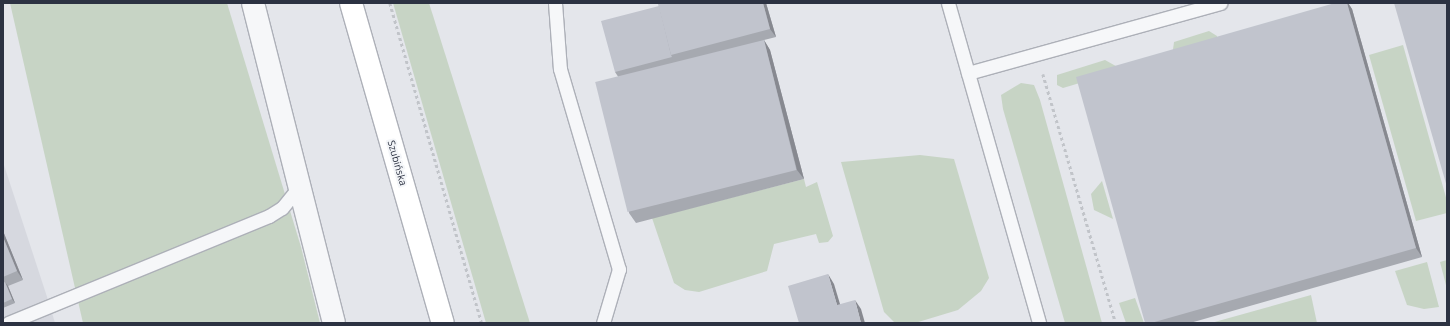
<!DOCTYPE html>
<html>
<head>
<meta charset="utf-8">
<style>
  body { margin:0 }
  #map { position:relative; width:1450px; height:326px; overflow:hidden; background:#e4e6eb; font-family:"Open Sans",sans-serif }
  div>[style] { position:absolute }
  [style*='--x'] { left:calc(var(--x)*1px); top:calc(var(--y)*1px); width:calc(var(--w)*1px); rotate:calc(var(--a)*1deg) }
  .built>* { inset:0; background:#d6d8df }
  .green>* { inset:0; background:#c7d4c5 }
  .path>* { height:2.5px; margin-top:-1.25px; transform-origin:0; background:repeating-linear-gradient(90deg,#c1c4c9 0 3px,transparent 0 6px) }
  .roads { filter:drop-shadow(1px 0 #adb0b8) drop-shadow(-1px 0 #adb0b8) drop-shadow(0 1px #adb0b8) drop-shadow(0 -1px #adb0b8) }
  .lane>* { height:13px; margin:-6.5px; padding:0 6.5px; transform-origin:6.5px; border-radius:6.5px; background:#f6f7f9 }
  .street>* { height:22px; margin:-11px; padding:0 11px; transform-origin:11px; border-radius:11px; background:#f6f7f9 }
  .secondary>* { height:22px; margin:-11px; padding:0 11px; transform-origin:11px; border-radius:11px; background:#fff }
  .wall>* { inset:0; background:#a6a9b0 }
  .shaded-wall>* { inset:0; background:#878990 }
  .building>* { inset:0; background:#c1c4cd; transform-origin:0 0 }
  span { translate:-50% -50%; white-space:nowrap; text-align:center; line-height:1.15; -webkit-text-stroke:4px #f3f5f8; paint-order:stroke }
  .street-label { font-size:10px; color:#2c3242 }
  .frame { position:absolute; inset:0; border:4px solid #2c3242; pointer-events:none }
</style>
</head>
<body>
<div id="map">
  <div class="built">
    <i style="clip-path:polygon(3px 162px,50px 306px,55px 323px,3px 323px)"></i>
  </div>
  <div class="green">
    <i style="clip-path:polygon(10px 3px,227px 3px,301px 247px,320px 323px,83px 323px)"></i>
    <i style="clip-path:polygon(393px 3px,429px 3px,530px 323px,486px 323px)"></i>
    <i style="clip-path:polygon(1209px 31px,1217px 36px,1218px 45px,1172px 57px,1174px 42px)"></i>
    <i style="clip-path:polygon(1403px 45px,1447px 201px,1447px 213px,1416px 221px,1369px 55px)"></i>
    <i style="clip-path:polygon(1105px 60px,1123px 70px,1063px 88px,1057px 85px,1057px 75px)"></i>
    <i style="clip-path:polygon(1021px 83px,1034px 85px,1040px 100px,1102px 323px,1065px 323px,1003px 109px,1001px 95px)"></i>
    <i style="clip-path:polygon(920px 155px,954px 159px,989px 278px,981px 291px,958px 310px,915px 323px,895px 323px,884px 312px,841px 162px)"></i>
    <i style="clip-path:polygon(804px 179px,806px 187px,817px 182px,833px 236px,828px 242px,819px 243px,816px 234px,774px 244px,767px 271px,699px 292px,685px 290px,674px 283px,652px 218px)"></i>
    <i style="clip-path:polygon(1102px 181px,1113px 219px,1094px 210px,1091px 194px)"></i>
    <i style="clip-path:polygon(1447px 260px,1447px 289px,1440px 262px)"></i>
    <i style="clip-path:polygon(1427px 262px,1439px 307px,1424px 309px,1407px 305px,1395px 271px)"></i>
    <i style="clip-path:polygon(1311px 295px,1317px 323px,1211px 323px)"></i>
    <i style="clip-path:polygon(1135px 298px,1144px 323px,1126px 323px,1119px 303px)"></i>
  </div>
  <div class="path">
    <i style="--x:390;--y:3;--w:333;--a:74"></i>
    <i style="--x:1043;--y:74;--w:259;--a:73.7"></i>
  </div>
  <div class="roads">
    <div class="lane">
      <i style="--x:555;--y:3;--w:66;--a:85.7"></i>
      <i style="--x:560;--y:69;--w:209;--a:73.6"></i>
      <i style="--x:619;--y:269;--w:56;--a:106.5"></i>
      <i style="--x:948;--y:3;--w:333;--a:74.1"></i>
      <i style="--x:968;--y:73;--w:262;--a:-15.5"></i>
      <i style="--x:8;--y:323;--w:282;--a:-22.3"></i>
      <i style="--x:269;--y:216;--w:15;--a:-32"></i>
      <i style="--x:282;--y:208;--w:27;--a:-51"></i>
    </div>
    <div class="street">
      <i style="--x:253;--y:3;--w:330;--a:75.8"></i>
    </div>
    <div class="secondary">
      <i style="--x:351;--y:3;--w:333;--a:74"></i>
    </div>
  </div>
  <div class="wall">
    <i style="clip-path:polygon(661px 3px,766px 3px,776px 37px,764px 40px,770px 50px,804px 179px,636px 223px,629px 213px,619px 78px,615px 72px)"></i>
    <i style="clip-path:polygon(1335px 3px,1348px 3px,1352px 9px,1422px 257px,1190px 323px,1145px 323px)"></i>
    <i style="clip-path:polygon(3px 231px,23px 280px,8px 286px,15px 303px,3px 308px)"></i>
  </div>
  <div class="shaded-wall">
    <i style="clip-path:polygon(763px 3px,766px 3px,776px 37px,770px 29px)"></i>
    <i style="clip-path:polygon(1347px 3px,1348px 3px,1352px 9px,1422px 257px,1416px 248px)"></i>
    <i style="clip-path:polygon(764px 40px,770px 50px,804px 179px,797px 170px)"></i>
    <i style="clip-path:polygon(3px 231px,23px 280px,17px 271px,3px 237px)"></i>
    <i style="clip-path:polygon(828px 274px,834px 284px,843px 314px,837px 305px)"></i>
    <i style="clip-path:polygon(5px 282px,8px 286px,15px 303px,12px 299px)"></i>
    <i style="clip-path:polygon(855px 300px,861px 309px,865px 323px,861px 323px)"></i>
  </div>
  <div class="building">
    <i style="clip-path:polygon(661px 3px,763px 3px,770px 29px,671px 55px,658px 4px)"></i>
    <i style="clip-path:polygon(1335px 3px,1347px 3px,1416px 248px,1151px 323px,1145px 323px,1076px 77px)"></i>
    <i style="clip-path:polygon(1394px 3px,1447px 3px,1447px 187px)"></i>
    <i style="clip-path:polygon(659px 6px,671px 55px,672px 57px,615px 72px,601px 21px)"></i>
    <i style="left:764px;top:40px;width:134px;height:174px;rotate:76deg"></i>
    <i style="clip-path:polygon(3px 237px,17px 271px,3px 277px)"></i>
    <i style="clip-path:polygon(828px 274px,837px 305px,855px 300px,861px 323px,799px 323px,788px 286px)"></i>
    <i style="clip-path:polygon(5px 282px,12px 299px,3px 303px,3px 283px)"></i>
  </div>
  <div class="street-label">
    <span style="left:397px;top:163px;rotate:74deg">Szubińska</span>
  </div>
  <div class="frame"></div>
</div>
</body>
</html>
